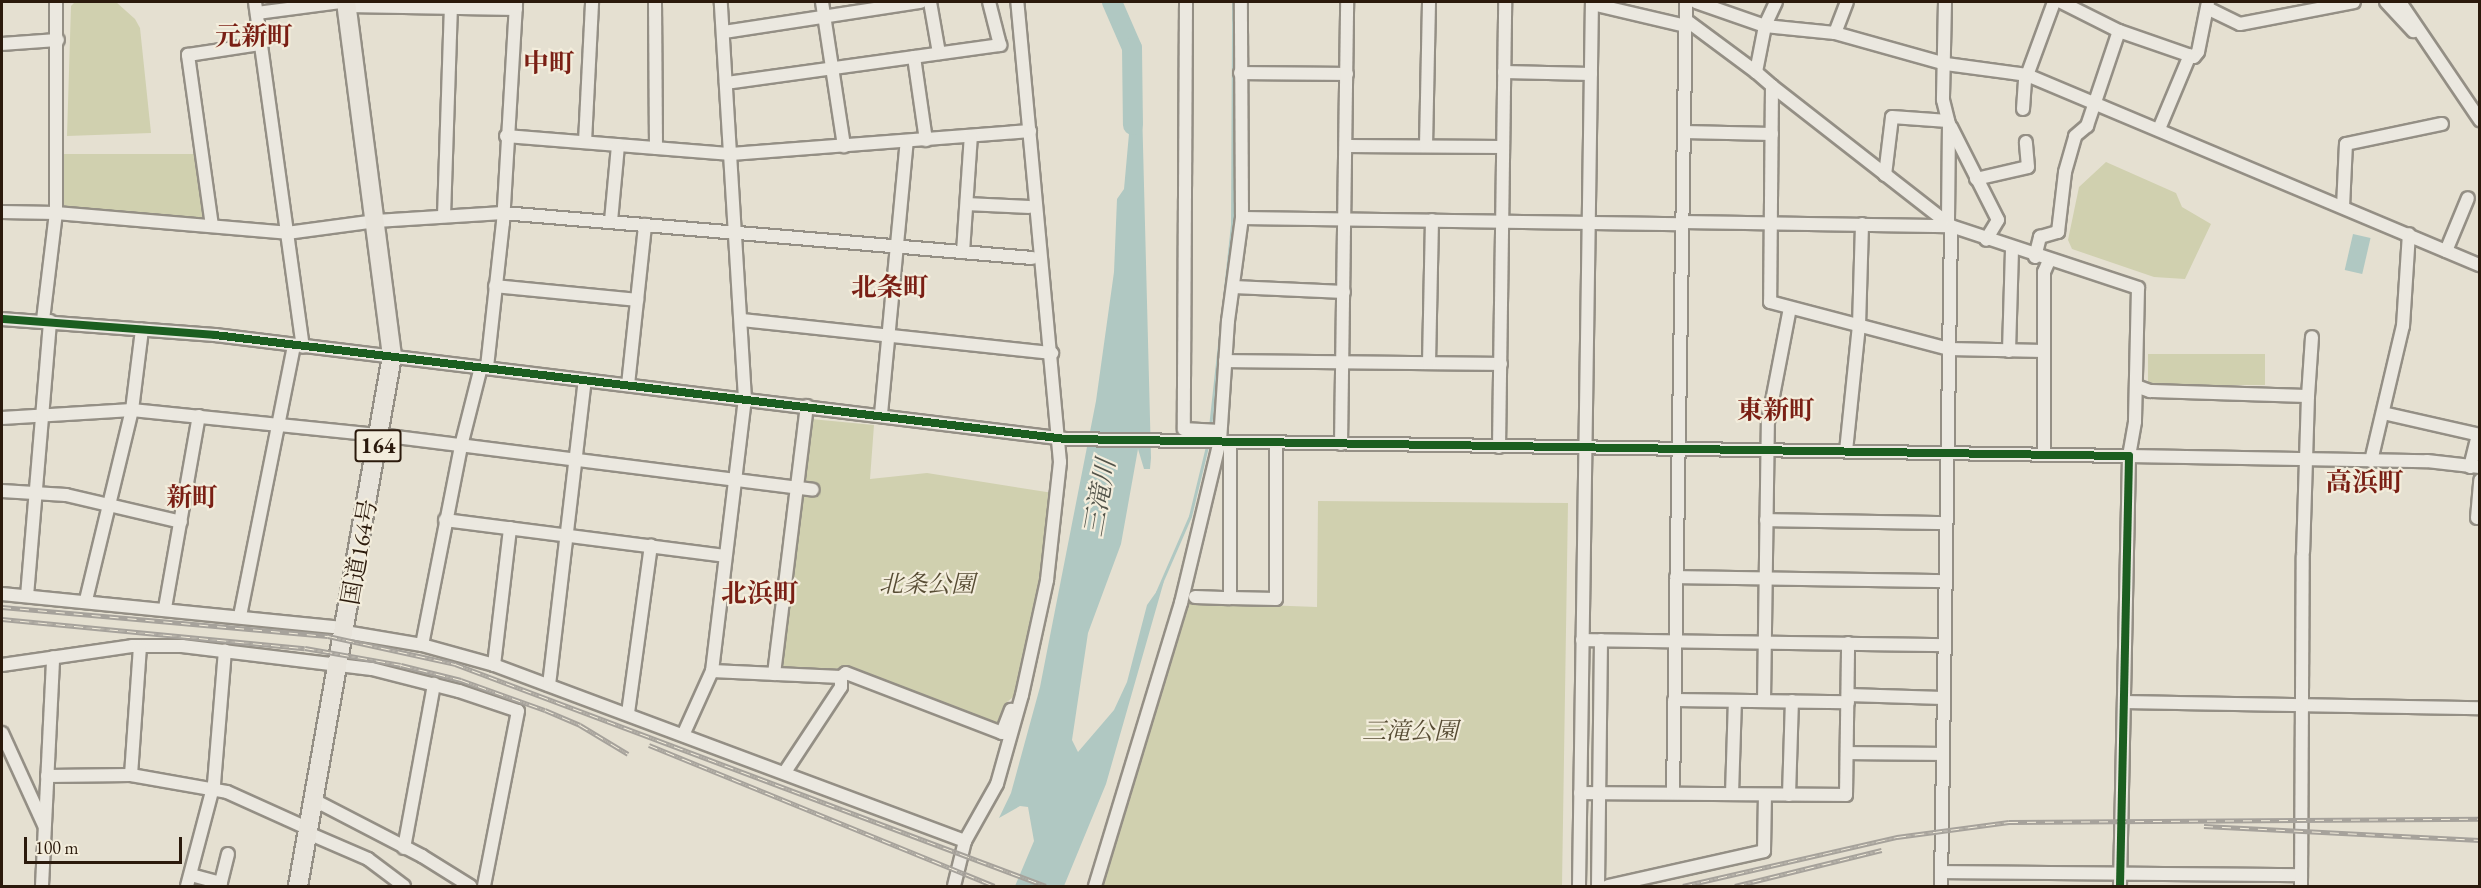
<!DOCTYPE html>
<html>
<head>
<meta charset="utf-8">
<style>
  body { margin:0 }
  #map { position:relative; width:2481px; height:888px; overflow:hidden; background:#e5e0d1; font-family:"EB Garamond","Noto Serif JP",serif }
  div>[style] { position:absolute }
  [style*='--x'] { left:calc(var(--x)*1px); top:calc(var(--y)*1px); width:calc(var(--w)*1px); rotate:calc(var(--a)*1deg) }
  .green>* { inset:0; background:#d0d0af; transform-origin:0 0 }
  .water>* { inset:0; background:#b0c8c2; transform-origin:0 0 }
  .stream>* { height:3px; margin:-1.5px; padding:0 1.5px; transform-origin:1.5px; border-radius:1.5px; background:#b0c8c2 }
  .river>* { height:20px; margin:-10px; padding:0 10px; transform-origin:10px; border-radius:10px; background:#b0c8c2 }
  .roads { filter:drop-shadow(2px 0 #948f85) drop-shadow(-2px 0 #948f85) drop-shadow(0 2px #948f85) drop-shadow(0 -2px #948f85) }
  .minor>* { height:12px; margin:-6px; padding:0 6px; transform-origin:6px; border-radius:6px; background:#ebe8e0 }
  .highway>* { height:18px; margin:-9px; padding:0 9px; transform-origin:9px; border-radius:9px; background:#e8e4db }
  .rail>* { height:5px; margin-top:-2.5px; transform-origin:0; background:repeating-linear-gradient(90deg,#f3eddc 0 9px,#a6a29b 0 18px); box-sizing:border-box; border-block:2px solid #a6a29b }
  .cycleway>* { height:8px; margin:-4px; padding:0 4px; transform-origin:4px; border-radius:4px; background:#1b5e20 }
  span { translate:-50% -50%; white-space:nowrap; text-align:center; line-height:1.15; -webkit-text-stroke:4.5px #f3eddc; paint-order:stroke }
  .shield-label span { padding:2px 4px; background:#f3eddc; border:2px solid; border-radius:4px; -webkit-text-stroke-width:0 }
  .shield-label { font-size:22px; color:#2b1a0c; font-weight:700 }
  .street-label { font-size:24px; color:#2b1a0c }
  .park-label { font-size:24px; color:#574c34; font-style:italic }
  .neighbourhood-label { font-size:26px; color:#7a1f14; font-weight:700 }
  .water-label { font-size:26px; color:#525349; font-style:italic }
  .frame { position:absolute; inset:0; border:3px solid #2b1a0c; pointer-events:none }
  .scale { position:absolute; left:24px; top:837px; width:158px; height:27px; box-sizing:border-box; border:3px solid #2b1a0c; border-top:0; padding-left:8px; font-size:18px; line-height:21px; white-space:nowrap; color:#2b1a0c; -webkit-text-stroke:4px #f3eddc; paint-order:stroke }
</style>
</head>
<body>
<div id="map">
  <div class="green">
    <i style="clip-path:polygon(75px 2px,116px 2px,135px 19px,140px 28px,151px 133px,67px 136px,71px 6px)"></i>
    <i style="clip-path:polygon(63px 154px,197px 154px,206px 215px,202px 219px,66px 207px,62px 203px)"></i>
    <i style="clip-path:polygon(2106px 162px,2176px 193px,2182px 207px,2211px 224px,2185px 279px,2154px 277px,2072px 249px,2068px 240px,2079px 187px)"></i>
    <i style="left:2148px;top:354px;width:117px;height:31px"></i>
    <i style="clip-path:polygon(811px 419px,874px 425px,870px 479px,927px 473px,1053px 493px,1043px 575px,1019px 692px,1006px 703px,999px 727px,838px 668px,827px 672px,780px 671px)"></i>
    <i style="clip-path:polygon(1318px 501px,1568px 503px,1562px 886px,1101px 886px,1185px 602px,1317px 607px)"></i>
  </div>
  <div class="water">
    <i style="clip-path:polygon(1136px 56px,1142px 107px,1151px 458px,1150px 469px,1144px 469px,1138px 449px,1121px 544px,1088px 633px,1072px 740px,1078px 752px,1114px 710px,1127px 682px,1147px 605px,1164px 581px,1106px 784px,1064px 886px,1015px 886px,1034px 841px,1028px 807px,1020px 806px,999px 818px,1011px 793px,1040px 687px,1096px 401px,1114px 272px,1117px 199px,1124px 189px)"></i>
    <i style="left:2353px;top:234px;width:18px;height:37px;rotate:13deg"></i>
  </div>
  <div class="stream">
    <i style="--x:1210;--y:427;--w:205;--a:-83.8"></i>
    <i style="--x:1232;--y:223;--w:221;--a:-89.7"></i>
    <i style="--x:1157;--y:592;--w:83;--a:-66.5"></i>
    <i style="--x:1190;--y:516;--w:72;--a:-76.3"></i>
  </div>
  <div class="river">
    <i style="--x:1112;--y:2;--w:50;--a:66.5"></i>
    <i style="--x:1132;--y:48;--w:77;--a:89.3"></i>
  </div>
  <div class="roads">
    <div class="minor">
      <i style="--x:255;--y:2;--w:348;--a:82.1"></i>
      <i style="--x:655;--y:2;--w:146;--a:89.6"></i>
      <i style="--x:822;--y:2;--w:146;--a:81.3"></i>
      <i style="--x:930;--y:2;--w:52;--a:80"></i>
      <i style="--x:1186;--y:2;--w:427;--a:90.3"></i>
      <i style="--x:1184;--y:429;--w:35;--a:3"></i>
      <i style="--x:1696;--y:2;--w:73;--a:19.2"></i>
      <i style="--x:1765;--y:26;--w:70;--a:5.7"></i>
      <i style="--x:1835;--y:33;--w:115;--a:15.6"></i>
      <i style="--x:1946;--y:64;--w:82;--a:7.7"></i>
      <i style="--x:2027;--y:75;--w:491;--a:22.8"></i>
      <i style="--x:1776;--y:2;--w:26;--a:115"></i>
      <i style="--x:1765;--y:26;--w:47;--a:101.1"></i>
      <i style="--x:1756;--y:72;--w:21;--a:41"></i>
      <i style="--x:1772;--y:86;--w:227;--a:38"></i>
      <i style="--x:1951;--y:226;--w:197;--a:18.3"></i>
      <i style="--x:2138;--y:288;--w:134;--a:91.3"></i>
      <i style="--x:2135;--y:422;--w:35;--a:100"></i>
      <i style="--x:2129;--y:456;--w:298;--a:1"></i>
      <i style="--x:2427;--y:461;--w:53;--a:6.5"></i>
      <i style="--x:1945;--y:2;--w:98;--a:91.2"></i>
      <i style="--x:1943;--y:100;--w:25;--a:76"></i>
      <i style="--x:1949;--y:124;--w:100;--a:90.6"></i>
      <i style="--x:2061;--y:2;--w:65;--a:26.6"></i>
      <i style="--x:2119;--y:31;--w:79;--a:19.1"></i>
      <i style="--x:2194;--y:57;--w:6;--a:-51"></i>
      <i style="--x:2198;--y:52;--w:51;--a:-78.7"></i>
      <i style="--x:2386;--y:2;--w:40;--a:47"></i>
      <i style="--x:2400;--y:2;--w:143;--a:55.9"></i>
      <i style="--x:1592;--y:4;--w:97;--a:13.2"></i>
      <i style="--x:347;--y:6;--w:169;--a:1"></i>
      <i style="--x:2209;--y:9;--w:34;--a:26"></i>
      <i style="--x:2240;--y:24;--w:116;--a:-10.9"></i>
      <i style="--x:257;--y:13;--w:86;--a:-7.4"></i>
      <i style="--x:1686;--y:20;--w:87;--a:36.6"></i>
      <i style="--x:724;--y:32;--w:199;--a:-8.7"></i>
      <i style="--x:1835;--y:33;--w:33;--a:-69"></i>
      <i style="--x:2;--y:44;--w:56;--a:-4.1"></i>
      <i style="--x:914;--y:57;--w:84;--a:81.8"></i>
      <i style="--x:1504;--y:72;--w:87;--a:1.3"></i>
      <i style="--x:1240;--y:73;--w:107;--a:0.5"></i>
      <i style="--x:726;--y:83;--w:277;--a:-7.9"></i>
      <i style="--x:1000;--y:45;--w:44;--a:-104.3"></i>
      <i style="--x:1772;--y:86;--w:216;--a:90.5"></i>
      <i style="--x:1770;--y:302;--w:185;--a:14.7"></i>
      <i style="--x:1949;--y:349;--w:95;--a:1.2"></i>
      <i style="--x:2023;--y:109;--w:28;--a:-86"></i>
      <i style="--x:2025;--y:81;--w:84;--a:-69.8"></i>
      <i style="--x:1951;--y:127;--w:104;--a:63.2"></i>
      <i style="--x:1998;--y:220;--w:23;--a:121"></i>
      <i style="--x:2159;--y:129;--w:80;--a:-67.3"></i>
      <i style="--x:1684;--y:132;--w:88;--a:1.3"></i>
      <i style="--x:506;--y:136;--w:226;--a:4.6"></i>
      <i style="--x:731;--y:154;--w:300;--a:-4.4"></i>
      <i style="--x:585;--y:142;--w:140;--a:-87.1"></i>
      <i style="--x:1347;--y:146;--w:156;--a:0.4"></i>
      <i style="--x:1426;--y:146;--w:144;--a:-88.8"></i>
      <i style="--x:1885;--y:175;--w:58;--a:-83.1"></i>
      <i style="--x:1892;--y:117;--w:56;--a:4.1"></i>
      <i style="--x:1976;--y:179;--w:53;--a:-13"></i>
      <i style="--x:2028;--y:167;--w:25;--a:-95"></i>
      <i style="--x:967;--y:204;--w:62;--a:2.8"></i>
      <i style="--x:2343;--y:207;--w:63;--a:-87.3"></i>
      <i style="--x:2346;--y:144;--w:98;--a:-11.8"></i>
      <i style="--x:2;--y:212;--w:54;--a:1.1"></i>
      <i style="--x:56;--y:213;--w:232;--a:4.9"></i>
      <i style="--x:287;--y:233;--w:90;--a:-7.7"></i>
      <i style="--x:376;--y:221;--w:127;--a:-3.6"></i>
      <i style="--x:503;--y:213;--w:531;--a:4.86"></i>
      <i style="--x:444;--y:216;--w:214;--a:-88.1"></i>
      <i style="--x:1242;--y:218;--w:439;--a:0.8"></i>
      <i style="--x:611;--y:221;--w:76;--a:-84.7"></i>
      <i style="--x:1682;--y:222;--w:268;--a:0.9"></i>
      <i style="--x:212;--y:226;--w:173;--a:-98"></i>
      <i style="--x:188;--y:55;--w:74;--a:-8.6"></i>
      <i style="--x:2446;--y:251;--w:57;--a:-67.5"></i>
      <i style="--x:963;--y:252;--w:116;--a:-86.1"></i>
      <i style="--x:2035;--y:257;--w:21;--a:-76"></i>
      <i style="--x:2040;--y:237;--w:19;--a:-16"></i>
      <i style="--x:2058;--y:232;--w:60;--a:-83.3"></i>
      <i style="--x:2065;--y:172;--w:37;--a:-74"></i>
      <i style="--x:2075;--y:136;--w:16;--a:-40"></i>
      <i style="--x:2087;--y:126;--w:100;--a:-71.4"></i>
      <i style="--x:495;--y:286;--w:143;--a:5.6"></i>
      <i style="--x:1234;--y:287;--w:110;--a:2.6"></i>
      <i style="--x:2;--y:319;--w:214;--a:4.3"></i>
      <i style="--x:215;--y:335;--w:857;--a:6.97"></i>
      <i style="--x:1066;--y:439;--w:1063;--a:0.92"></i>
      <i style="--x:2129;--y:456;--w:430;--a:91.2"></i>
      <i style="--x:43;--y:320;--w:108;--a:-83.1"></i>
      <i style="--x:56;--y:213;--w:211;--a:-90"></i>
      <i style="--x:742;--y:320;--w:312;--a:6.1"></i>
      <i style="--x:2009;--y:351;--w:102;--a:-88.3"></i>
      <i style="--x:1225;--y:361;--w:276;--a:0.6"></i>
      <i style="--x:1429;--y:363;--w:143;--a:-88.8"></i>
      <i style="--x:487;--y:367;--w:145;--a:-83.7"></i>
      <i style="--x:503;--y:223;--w:221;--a:-86.6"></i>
      <i style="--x:628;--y:385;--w:161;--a:-83.9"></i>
      <i style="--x:2136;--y:386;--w:15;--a:20"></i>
      <i style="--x:2150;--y:391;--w:158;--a:1.8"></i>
      <i style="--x:2308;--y:396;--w:156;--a:91.8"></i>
      <i style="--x:2308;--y:396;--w:59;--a:-86.1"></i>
      <i style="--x:2383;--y:413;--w:99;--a:12.8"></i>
      <i style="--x:881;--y:414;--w:274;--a:-84.6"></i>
      <i style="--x:2;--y:418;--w:130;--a:-3.5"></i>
      <i style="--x:132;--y:410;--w:249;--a:5.8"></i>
      <i style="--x:380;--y:435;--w:436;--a:7.2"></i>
      <i style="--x:1230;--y:442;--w:156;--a:90"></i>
      <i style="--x:1230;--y:598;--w:46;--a:1.2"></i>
      <i style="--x:1276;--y:599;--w:156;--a:-90"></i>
      <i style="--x:1341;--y:444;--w:442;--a:-89.2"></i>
      <i style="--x:1499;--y:447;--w:445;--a:-89.2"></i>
      <i style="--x:1846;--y:451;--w:126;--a:-84.1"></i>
      <i style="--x:1859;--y:326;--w:102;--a:-88.3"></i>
      <i style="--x:2044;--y:455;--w:183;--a:-90"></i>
      <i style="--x:2044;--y:272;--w:12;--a:-66"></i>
      <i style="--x:2371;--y:461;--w:139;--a:-76.7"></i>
      <i style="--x:2403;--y:326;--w:92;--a:-86.3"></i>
      <i style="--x:2470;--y:467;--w:33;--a:-76"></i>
      <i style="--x:2;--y:491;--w:64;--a:3.6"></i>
      <i style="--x:66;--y:495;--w:118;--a:13.2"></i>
      <i style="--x:2477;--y:518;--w:38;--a:-85"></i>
      <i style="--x:445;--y:520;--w:282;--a:7.3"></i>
      <i style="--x:1766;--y:520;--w:180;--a:1"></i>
      <i style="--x:1676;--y:577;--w:269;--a:0.9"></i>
      <i style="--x:2;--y:594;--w:345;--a:5.7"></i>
      <i style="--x:27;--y:596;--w:276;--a:-85.2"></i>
      <i style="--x:1195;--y:597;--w:35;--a:2"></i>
      <i style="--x:86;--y:600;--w:195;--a:-76.4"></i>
      <i style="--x:132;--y:410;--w:81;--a:-82.9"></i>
      <i style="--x:165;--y:608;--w:195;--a:-80"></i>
      <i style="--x:240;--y:616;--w:275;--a:-78.7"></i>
      <i style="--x:345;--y:632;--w:78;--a:9.6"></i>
      <i style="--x:422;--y:645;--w:75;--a:15.5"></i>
      <i style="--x:494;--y:665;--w:503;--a:20.49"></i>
      <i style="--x:1582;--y:640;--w:362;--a:0.8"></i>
      <i style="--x:422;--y:645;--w:203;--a:-78.9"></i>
      <i style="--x:461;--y:446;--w:81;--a:-75.8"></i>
      <i style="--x:2;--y:665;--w:131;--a:-8.3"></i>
      <i style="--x:132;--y:646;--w:50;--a:0"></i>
      <i style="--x:182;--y:646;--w:191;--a:6.9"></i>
      <i style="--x:372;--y:669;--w:90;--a:14.2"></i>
      <i style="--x:459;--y:691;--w:62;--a:18.7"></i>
      <i style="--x:518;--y:711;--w:178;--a:101"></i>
      <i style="--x:494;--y:665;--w:138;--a:-83.3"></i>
      <i style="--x:712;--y:671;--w:129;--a:2.7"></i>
      <i style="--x:841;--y:677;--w:10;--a:90"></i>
      <i style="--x:841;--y:687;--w:102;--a:123.4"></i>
      <i style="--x:774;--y:674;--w:270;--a:-83"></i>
      <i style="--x:841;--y:677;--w:6;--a:-39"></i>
      <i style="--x:846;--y:673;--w:167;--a:21"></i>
      <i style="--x:1002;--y:733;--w:25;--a:-69"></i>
      <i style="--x:549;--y:685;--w:307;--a:-83.3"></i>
      <i style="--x:1848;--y:695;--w:95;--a:1.8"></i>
      <i style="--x:1674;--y:700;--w:174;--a:0.7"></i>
      <i style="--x:1764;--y:701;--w:279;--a:-89.2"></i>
      <i style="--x:1768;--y:422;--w:116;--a:-79.1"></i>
      <i style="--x:2124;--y:702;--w:356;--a:1"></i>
      <i style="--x:628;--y:713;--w:169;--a:-82.2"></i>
      <i style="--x:2;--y:733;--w:101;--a:65.5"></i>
      <i style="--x:684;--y:733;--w:68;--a:-65.7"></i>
      <i style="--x:712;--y:671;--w:274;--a:-83.1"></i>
      <i style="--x:745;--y:399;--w:398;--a:-93.5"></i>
      <i style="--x:1847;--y:753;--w:95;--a:0.6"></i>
      <i style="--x:131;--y:775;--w:129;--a:-86"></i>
      <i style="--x:47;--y:776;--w:84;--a:-0.7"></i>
      <i style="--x:131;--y:775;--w:97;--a:10"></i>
      <i style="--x:227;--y:792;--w:90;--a:24.3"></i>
      <i style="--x:1580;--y:793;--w:266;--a:0.4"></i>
      <i style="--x:1846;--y:795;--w:152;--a:-89.2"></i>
      <i style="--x:1673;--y:793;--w:791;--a:-89.06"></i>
      <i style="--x:1732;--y:794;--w:93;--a:-88.2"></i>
      <i style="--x:1789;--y:795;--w:94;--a:-88.2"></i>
      <i style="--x:314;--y:800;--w:122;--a:27.4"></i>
      <i style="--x:422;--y:856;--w:57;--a:32"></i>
      <i style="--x:308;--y:833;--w:65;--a:23.4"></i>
      <i style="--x:368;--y:859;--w:45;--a:36.9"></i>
      <i style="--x:404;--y:848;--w:167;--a:-79.6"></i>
      <i style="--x:1941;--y:872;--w:360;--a:0.5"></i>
      <i style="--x:191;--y:875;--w:31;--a:15"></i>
      <i style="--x:42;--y:886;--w:229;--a:-87.2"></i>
      <i style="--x:187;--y:886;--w:106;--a:-75.2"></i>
      <i style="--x:214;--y:784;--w:134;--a:-85.3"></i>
      <i style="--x:220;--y:886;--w:33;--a:-76"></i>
      <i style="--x:954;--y:886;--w:46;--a:-76.3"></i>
      <i style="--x:965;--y:841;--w:65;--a:-60.7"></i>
      <i style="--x:997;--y:784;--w:92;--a:-74.3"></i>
      <i style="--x:1022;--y:695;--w:118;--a:-77.7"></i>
      <i style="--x:1047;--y:580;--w:119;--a:-83.7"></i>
      <i style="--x:1060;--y:462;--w:462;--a:-95.3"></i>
      <i style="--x:1095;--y:886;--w:296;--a:-73.1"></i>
      <i style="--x:1181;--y:603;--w:167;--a:-76.5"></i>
      <i style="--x:1220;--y:441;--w:120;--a:-86.2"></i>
      <i style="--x:1228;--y:321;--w:104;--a:-82.3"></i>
      <i style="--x:1242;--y:218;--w:216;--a:-90.3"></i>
      <i style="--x:1579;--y:886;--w:884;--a:-89.16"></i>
      <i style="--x:1598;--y:886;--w:246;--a:-89.3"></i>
      <i style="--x:1608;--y:886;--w:160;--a:-12.6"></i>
      <i style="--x:1764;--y:851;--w:56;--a:-89"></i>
      <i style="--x:1941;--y:886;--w:660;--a:-89.13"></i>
      <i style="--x:2301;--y:886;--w:330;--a:-89.7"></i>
    </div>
    <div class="highway">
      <i style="--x:298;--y:886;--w:538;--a:-79.94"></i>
      <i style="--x:392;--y:356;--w:357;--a:-97.4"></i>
    </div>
  </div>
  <div class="rail">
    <i style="--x:2;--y:607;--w:327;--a:5.1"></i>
    <i style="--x:328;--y:636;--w:130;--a:12.4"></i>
    <i style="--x:455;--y:664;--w:631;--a:20.59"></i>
    <i style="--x:2;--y:619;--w:304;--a:5.5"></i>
    <i style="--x:305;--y:648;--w:97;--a:10"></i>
    <i style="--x:401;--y:665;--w:62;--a:14"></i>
    <i style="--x:461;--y:680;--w:89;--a:19.7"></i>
    <i style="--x:545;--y:710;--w:38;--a:23"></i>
    <i style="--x:580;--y:725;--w:56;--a:31.1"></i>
    <i style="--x:649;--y:745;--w:373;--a:22.2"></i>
    <i style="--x:2204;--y:826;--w:276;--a:2.9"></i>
    <i style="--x:1683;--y:886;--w:220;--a:-12.9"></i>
    <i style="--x:1897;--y:837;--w:113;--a:-7.6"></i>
    <i style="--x:2009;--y:822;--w:471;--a:-0.4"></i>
    <i style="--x:1735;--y:886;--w:151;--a:-13.8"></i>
  </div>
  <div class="cycleway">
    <i style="--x:2;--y:319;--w:214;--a:4.3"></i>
    <i style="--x:215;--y:335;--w:857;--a:6.97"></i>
    <i style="--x:1066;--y:439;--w:1063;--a:0.92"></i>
    <i style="--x:2129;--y:456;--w:430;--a:91.2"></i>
  </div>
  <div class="shield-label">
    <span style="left:378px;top:446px">164</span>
  </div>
  <div class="street-label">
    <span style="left:359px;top:552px;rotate:-80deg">国道164号</span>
  </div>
  <div class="park-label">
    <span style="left:927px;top:584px">北条公園</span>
    <span style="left:1410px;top:731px">三滝公園</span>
  </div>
  <div class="neighbourhood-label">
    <span style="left:254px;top:37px">元新町</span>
    <span style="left:549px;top:64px">中町</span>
    <span style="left:890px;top:288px">北条町</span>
    <span style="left:1776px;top:411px">東新町</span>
    <span style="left:2365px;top:483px">高浜町</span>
    <span style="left:192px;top:498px">新町</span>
    <span style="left:760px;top:594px">北浜町</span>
  </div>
  <div class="water-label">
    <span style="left:1100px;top:498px;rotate:-80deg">三滝川</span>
  </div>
  <div class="frame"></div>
  <div class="scale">100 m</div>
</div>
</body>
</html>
